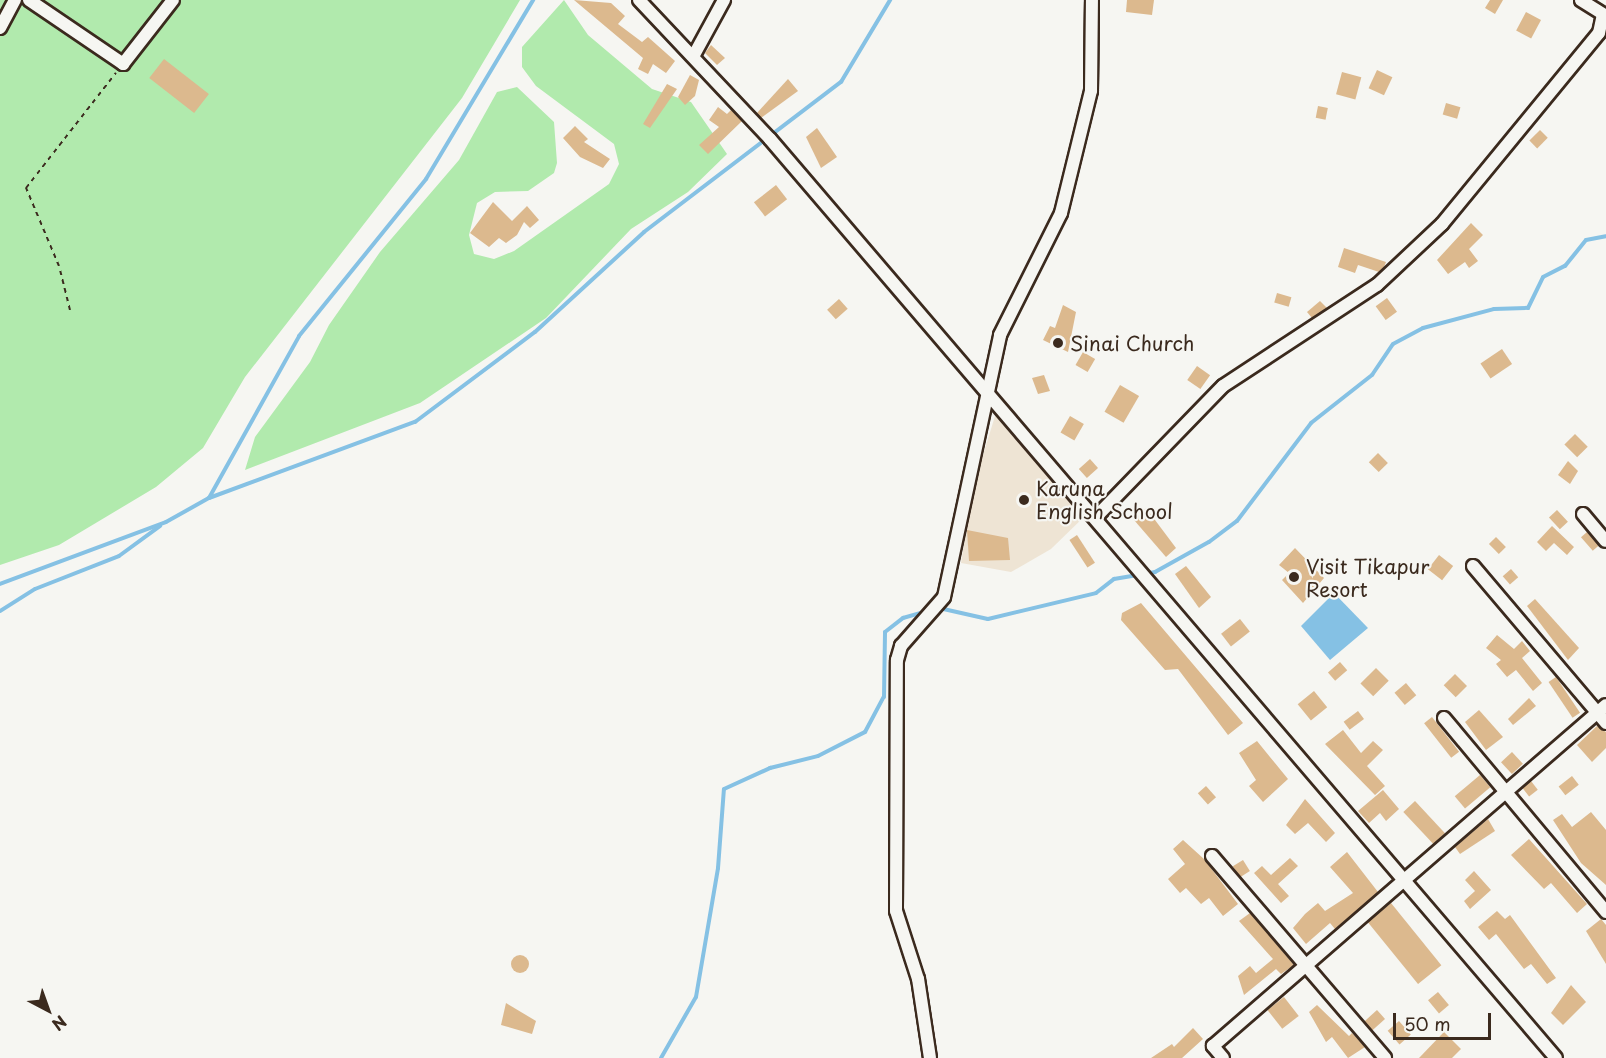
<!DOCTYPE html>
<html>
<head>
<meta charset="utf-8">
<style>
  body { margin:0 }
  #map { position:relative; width:1606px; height:1058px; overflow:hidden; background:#f6f6f2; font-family:"Playpen Sans",sans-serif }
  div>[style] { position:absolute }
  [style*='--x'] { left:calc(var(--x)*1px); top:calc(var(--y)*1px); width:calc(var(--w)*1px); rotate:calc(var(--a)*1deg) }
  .built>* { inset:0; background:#eee4d4 }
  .green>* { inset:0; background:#b1eaad }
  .water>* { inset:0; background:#85c1e4 }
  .stream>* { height:4px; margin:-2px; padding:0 2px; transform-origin:2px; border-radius:2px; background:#85c1e4 }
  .building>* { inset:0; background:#dcb98e; transform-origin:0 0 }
  .round { border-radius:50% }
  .path>* { height:2px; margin-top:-1px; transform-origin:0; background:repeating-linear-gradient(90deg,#3b2a1e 0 4.5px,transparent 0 9px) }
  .roads { filter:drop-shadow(2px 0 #3b2a1e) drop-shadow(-2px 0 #3b2a1e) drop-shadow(0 2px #3b2a1e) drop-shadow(0 -2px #3b2a1e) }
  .minor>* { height:12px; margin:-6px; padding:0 6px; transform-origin:6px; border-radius:6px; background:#f6f6f2 }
  .dots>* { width:16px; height:16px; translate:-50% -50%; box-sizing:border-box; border:3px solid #f6f6f2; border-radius:50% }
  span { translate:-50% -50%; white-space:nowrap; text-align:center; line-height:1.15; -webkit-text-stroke:4.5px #f6f6f2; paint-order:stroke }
  .poi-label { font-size:20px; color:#3b2a1e }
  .left { translate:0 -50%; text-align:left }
  .north { position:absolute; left:18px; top:980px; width:60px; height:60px; -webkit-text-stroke:4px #f6f6f2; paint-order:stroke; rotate:139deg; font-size:16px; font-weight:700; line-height:24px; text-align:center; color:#3b2a1e }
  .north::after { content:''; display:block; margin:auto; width:21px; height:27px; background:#3b2a1e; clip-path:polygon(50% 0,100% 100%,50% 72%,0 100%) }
  .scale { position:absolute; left:1393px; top:1013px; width:98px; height:27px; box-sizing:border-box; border:3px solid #3b2a1e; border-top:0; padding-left:8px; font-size:18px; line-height:21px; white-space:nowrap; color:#3b2a1e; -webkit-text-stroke:4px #f6f6f2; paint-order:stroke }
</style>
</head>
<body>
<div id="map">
  <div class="built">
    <i style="clip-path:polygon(996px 413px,1088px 513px,1051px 549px,1011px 572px,961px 563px,973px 487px)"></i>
  </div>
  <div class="green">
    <i style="clip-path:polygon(0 0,520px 0,462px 98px,245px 377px,203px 448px,156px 487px,59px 545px,0 565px)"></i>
    <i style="clip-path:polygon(564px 0,588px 35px,652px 89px,691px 102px,727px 154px,688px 192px,631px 229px,546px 318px,420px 403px,245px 470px,255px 437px,310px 362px,329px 325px,380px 252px,459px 160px,497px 92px,517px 87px,554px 122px,557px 163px,554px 173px,528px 191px,495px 192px,477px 203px,469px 235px,474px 254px,494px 259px,514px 251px,609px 184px,619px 164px,614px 144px,536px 86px,522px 67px,522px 47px)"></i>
  </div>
  <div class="water">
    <i style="clip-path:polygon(1334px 593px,1368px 628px,1330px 660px,1301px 626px)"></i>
  </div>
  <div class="stream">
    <i style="--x:209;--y:498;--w:220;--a:-20.3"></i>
    <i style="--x:415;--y:422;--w:150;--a:-36.9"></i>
    <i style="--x:535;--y:332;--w:148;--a:-42.5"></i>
    <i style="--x:644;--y:232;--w:248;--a:-37.3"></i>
    <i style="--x:841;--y:82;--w:96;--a:-59.1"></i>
    <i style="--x:0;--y:584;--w:177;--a:-20.5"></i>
    <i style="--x:166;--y:522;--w:49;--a:-29.2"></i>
    <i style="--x:209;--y:498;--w:185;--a:-60.9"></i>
    <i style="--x:299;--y:336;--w:202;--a:-51"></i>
    <i style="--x:426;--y:179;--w:209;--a:-59.1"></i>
    <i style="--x:939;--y:608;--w:50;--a:12.7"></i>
    <i style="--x:988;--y:619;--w:111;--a:-13.5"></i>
    <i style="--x:1096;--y:593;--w:23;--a:-38"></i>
    <i style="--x:1114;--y:579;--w:42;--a:-9.7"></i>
    <i style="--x:1155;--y:572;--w:62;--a:-29.1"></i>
    <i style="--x:1209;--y:542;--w:35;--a:-37"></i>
    <i style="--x:1237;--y:521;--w:123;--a:-52.9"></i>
    <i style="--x:1311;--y:423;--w:78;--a:-38.2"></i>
    <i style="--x:1372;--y:375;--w:37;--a:-56"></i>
    <i style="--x:1393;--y:344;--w:34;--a:-28"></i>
    <i style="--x:1423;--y:328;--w:73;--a:-15"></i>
    <i style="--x:1494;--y:309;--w:34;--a:-2"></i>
    <i style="--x:1528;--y:308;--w:34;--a:-64"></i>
    <i style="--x:1543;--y:277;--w:25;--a:-27"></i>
    <i style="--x:1565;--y:266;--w:33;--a:-51"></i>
    <i style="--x:1586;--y:240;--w:20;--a:-11"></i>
    <i style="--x:0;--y:611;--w:41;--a:-32.2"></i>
    <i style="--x:35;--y:589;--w:90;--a:-21.4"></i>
    <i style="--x:119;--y:556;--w:51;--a:-36.2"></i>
    <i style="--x:661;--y:1058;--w:70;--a:-60.2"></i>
    <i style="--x:696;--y:997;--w:131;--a:-80.3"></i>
    <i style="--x:718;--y:868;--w:79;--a:-85.7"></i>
    <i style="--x:724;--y:789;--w:51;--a:-24.5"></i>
    <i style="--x:770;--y:768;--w:49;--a:-14"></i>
    <i style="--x:818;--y:756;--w:53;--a:-27.1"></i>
    <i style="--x:865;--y:732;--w:40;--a:-62"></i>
    <i style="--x:884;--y:697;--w:65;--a:-89.1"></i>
    <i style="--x:885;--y:632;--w:23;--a:-38"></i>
    <i style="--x:903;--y:618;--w:22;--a:-16"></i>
  </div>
  <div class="building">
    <i style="clip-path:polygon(574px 0,611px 3px,625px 16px,618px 24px,642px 42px,648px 37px,675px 61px,666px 73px,653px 64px,648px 74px,638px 69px,643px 58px)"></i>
    <i style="clip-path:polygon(1127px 0,1154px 0,1152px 15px,1126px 12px)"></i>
    <i style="clip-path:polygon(1490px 0,1503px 0,1495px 14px,1485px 8px)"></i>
    <i style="left:1526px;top:12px;width:17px;height:21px;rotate:28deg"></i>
    <i style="clip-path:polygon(711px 45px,725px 58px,717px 65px,705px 53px)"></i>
    <i style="left:164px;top:59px;width:57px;height:24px;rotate:38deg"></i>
    <i style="left:1377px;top:70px;width:17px;height:20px;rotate:25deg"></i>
    <i style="left:1342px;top:72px;width:20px;height:23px;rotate:15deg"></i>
    <i style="clip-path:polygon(690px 75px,699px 80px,695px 96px,685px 105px,678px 97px)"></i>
    <i style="clip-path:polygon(788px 79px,798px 91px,761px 118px,757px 113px)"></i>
    <i style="clip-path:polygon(667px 84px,677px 89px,650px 128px,643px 124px)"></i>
    <i style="left:1446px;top:103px;width:15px;height:12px;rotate:16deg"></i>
    <i style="left:1318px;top:106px;width:10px;height:12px;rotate:11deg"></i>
    <i style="clip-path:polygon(718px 107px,727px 114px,731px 110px,742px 121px,708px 154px,699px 145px,719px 127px,709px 120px)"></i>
    <i style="clip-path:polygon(575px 126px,588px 139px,584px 142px,610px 159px,603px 168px,580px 157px,563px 138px)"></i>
    <i style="clip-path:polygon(817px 128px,837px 157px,821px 168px,806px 137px)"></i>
    <i style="left:1540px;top:130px;width:11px;height:15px;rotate:45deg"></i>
    <i style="left:776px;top:185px;width:18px;height:28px;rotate:52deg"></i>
    <i style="clip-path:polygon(493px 202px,512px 221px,527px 206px,539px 220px,530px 228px,524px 222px,517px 235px,506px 243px,499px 238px,489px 247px,470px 233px)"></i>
    <i style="clip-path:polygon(1471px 223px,1483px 235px,1469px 249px,1478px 261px,1469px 268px,1465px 262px,1448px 274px,1437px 260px)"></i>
    <i style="clip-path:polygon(1344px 248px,1386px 262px,1384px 267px,1379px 272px,1358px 265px,1355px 273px,1338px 267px)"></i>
    <i style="left:1277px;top:293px;width:15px;height:10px;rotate:16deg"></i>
    <i style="left:1387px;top:298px;width:17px;height:14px;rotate:54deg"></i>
    <i style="left:839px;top:299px;width:13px;height:16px;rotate:48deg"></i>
    <i style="clip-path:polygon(1320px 301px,1327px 308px,1312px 318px,1307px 312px)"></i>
    <i style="clip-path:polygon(1063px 305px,1076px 312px,1068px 352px,1043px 340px,1050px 326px,1055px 328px)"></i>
    <i style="left:1502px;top:349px;width:18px;height:26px;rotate:56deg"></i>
    <i style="left:1083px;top:352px;width:14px;height:15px;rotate:30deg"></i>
    <i style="left:1197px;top:366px;width:16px;height:17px;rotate:35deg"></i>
    <i style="clip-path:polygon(1044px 375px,1050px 391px,1038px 394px,1032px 378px)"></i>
    <i style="left:1120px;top:385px;width:22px;height:31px;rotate:30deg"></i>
    <i style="left:1070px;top:416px;width:16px;height:19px;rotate:30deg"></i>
    <i style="left:1575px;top:434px;width:18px;height:15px;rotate:45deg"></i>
    <i style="left:1378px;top:453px;width:14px;height:13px;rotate:45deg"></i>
    <i style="left:1090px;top:459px;width:12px;height:15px;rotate:48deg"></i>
    <i style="clip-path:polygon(1568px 461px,1578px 471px,1570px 484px,1558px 475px)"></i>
    <i style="clip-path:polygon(1146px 508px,1176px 548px,1166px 557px,1134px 520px)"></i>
    <i style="left:1557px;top:510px;width:16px;height:11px;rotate:47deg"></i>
    <i style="clip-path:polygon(1552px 526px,1574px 547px,1567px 555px,1554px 543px,1546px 551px,1537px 542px)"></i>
    <i style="clip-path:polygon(967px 530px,1008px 538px,1010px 560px,969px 561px)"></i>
    <i style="left:1587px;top:532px;width:18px;height:8px;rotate:49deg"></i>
    <i style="left:1077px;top:535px;width:33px;height:9px;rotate:57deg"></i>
    <i style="left:1496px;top:537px;width:14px;height:10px;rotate:45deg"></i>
    <i style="clip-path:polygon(1295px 548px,1324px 578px,1303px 603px,1282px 580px,1289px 573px,1279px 565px)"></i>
    <i style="left:1439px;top:555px;width:18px;height:18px;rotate:38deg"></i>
    <i style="clip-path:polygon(1186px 566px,1211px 597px,1199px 608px,1175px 574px)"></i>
    <i style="left:1511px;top:569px;width:11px;height:11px;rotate:49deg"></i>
    <i style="clip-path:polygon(1535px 599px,1579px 648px,1568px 660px,1527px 606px)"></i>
    <i style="clip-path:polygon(1141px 603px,1243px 723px,1228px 735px,1178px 669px,1165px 670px,1121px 620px,1122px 613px)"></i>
    <i style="left:1240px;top:619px;width:16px;height:24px;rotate:52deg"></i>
    <i style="clip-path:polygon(1497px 635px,1514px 649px,1522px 641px,1530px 651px,1522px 658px,1542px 683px,1533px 691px,1516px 670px,1507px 677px,1496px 664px,1501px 660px,1486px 648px)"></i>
    <i style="left:1340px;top:662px;width:11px;height:16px;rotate:49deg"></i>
    <i style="left:1376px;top:668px;width:18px;height:22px;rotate:45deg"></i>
    <i style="left:1455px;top:674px;width:17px;height:16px;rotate:45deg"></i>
    <i style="left:1556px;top:677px;width:43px;height:9px;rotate:56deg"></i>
    <i style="left:1406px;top:683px;width:16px;height:15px;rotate:50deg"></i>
    <i style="left:1314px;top:691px;width:21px;height:21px;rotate:51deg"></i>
    <i style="clip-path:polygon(1529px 698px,1536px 706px,1513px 725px,1508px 719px)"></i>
    <i style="clip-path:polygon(1479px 710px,1503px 737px,1486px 750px,1465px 722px)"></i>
    <i style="left:1358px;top:711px;width:10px;height:18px;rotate:53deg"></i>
    <i style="left:1432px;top:717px;width:44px;height:10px;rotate:52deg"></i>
    <i style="clip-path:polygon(1597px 726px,1606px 732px,1606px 748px,1592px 762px,1577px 745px)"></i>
    <i style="clip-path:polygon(1343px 730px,1361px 753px,1373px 741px,1383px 750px,1367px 766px,1385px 786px,1375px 795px,1325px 744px)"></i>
    <i style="clip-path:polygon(1257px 741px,1288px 779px,1263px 802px,1249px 786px,1256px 780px,1239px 753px)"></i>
    <i style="left:1512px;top:752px;width:16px;height:15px;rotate:47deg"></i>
    <i style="left:1480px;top:775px;width:16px;height:33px;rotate:50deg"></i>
    <i style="left:1572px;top:776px;width:11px;height:17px;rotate:52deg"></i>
    <i style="left:1531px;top:781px;width:11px;height:11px;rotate:52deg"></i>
    <i style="left:1206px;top:786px;width:15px;height:11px;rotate:48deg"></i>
    <i style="clip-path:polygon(1383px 790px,1399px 809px,1386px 821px,1380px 813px,1369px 823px,1358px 811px)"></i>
    <i style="clip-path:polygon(1305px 799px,1335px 833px,1326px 842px,1308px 823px,1295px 834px,1286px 825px)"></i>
    <i style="left:1415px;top:801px;width:44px;height:16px;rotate:47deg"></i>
    <i style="clip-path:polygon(1591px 812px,1606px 830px,1606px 885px,1581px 863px,1553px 820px,1562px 814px,1572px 827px)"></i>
    <i style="clip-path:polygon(1488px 819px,1495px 831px,1460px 854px,1455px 847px)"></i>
    <i style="clip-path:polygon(1529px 839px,1587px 904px,1577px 913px,1551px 883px,1544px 889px,1511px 855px)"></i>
    <i style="clip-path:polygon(1183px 840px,1204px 859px,1238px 904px,1223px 916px,1209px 898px,1201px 904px,1186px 888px,1180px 893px,1168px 879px,1185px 864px,1173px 849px)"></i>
    <i style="clip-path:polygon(1347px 852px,1378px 892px,1335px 929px,1330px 923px,1306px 944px,1293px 928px,1305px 914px,1318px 903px,1325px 911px,1353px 893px,1330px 867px)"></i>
    <i style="clip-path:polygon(1290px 858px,1298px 866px,1278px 884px,1289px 896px,1281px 903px,1254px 873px,1262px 866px,1271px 875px)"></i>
    <i style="left:1243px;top:860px;width:13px;height:12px;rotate:58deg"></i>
    <i style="clip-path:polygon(1474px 871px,1491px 890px,1470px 909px,1464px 901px,1475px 891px,1465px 880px)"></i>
    <i style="left:1391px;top:903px;width:80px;height:30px;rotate:51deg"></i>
    <i style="clip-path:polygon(1497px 911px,1505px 919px,1510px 915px,1556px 978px,1547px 984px,1531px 964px,1524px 969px,1496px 934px,1489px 940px,1478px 927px)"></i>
    <i style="clip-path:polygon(1250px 913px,1294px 965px,1281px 974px,1276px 969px,1244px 995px,1238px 976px,1250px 966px,1256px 973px,1273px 959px,1239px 921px)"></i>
    <i style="clip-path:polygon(1601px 919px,1606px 925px,1606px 964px,1586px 931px)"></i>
    <i class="round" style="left:511px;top:955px;width:18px;height:18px"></i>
    <i style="clip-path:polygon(1571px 985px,1586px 1002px,1563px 1025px,1551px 1013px)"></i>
    <i style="left:1438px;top:992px;width:17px;height:13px;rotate:50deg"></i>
    <i style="left:1284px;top:997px;width:24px;height:21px;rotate:52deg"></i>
    <i style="clip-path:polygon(506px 1003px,536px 1021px,532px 1034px,501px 1025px)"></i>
    <i style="clip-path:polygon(1317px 1005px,1349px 1036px,1352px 1033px,1365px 1047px,1348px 1058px,1332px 1037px,1326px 1042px,1309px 1012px)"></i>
    <i style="left:1377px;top:1010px;width:12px;height:17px;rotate:48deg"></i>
    <i style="left:1399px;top:1021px;width:18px;height:15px;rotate:49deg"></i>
    <i style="clip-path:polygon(1193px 1028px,1203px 1039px,1182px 1058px,1151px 1058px,1172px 1044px,1174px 1047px)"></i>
    <i style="clip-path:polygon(1444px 1032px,1461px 1049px,1452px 1058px,1419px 1058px)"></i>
  </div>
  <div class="path">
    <i style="--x:70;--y:310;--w:45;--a:-104"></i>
    <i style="--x:59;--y:266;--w:85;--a:-112.9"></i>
    <i style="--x:26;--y:188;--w:146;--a:-52"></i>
  </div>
  <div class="roads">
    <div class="minor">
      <i style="--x:29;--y:0;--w:114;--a:34.2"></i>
      <i style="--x:123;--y:64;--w:81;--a:-52"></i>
      <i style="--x:639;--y:0;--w:191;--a:46.7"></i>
      <i style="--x:770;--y:139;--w:1209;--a:49.46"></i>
      <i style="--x:0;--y:28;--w:32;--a:-62"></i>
      <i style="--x:694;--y:55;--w:63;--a:-61.4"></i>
      <i style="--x:1583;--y:514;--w:35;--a:50"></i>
      <i style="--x:1096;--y:517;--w:182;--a:-45.9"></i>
      <i style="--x:1223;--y:386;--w:184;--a:-33.3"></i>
      <i style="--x:1377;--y:285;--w:89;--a:-43.2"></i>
      <i style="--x:1442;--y:224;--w:247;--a:-50.6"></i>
      <i style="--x:1599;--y:33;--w:19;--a:-78"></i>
      <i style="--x:1603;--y:14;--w:26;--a:-148"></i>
      <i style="--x:1473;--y:566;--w:206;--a:49.7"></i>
      <i style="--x:1444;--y:718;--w:253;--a:50.1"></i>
      <i style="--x:1212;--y:856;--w:266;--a:49.4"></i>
      <i style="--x:930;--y:1058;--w:80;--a:-98.6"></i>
      <i style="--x:918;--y:979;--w:71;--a:-107.9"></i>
      <i style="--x:896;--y:911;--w:251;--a:-89.8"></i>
      <i style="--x:897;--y:660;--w:15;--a:-74"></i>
      <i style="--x:901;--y:646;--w:65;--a:-48.7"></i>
      <i style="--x:944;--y:597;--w:268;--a:-77.9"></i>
      <i style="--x:1000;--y:335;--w:136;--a:-63.4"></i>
      <i style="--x:1061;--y:213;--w:126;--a:-76.2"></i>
      <i style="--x:1091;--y:91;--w:91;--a:-89.4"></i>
      <i style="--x:1223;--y:1058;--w:16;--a:-130"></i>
      <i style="--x:1213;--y:1046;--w:520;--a:-40.95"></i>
    </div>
  </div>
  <div class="dots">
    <i style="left:1058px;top:343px;background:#3b2a1e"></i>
    <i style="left:1024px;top:500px;background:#3b2a1e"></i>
    <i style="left:1294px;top:577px;background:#3b2a1e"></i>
  </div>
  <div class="poi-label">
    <span class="left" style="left:1070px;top:343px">Sinai Church</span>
    <span class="left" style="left:1036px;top:500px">Karuna<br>English School</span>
    <span class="left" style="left:1306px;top:578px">Visit Tikapur<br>Resort</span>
  </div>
  <div class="north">N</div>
  <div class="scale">50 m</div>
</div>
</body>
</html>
